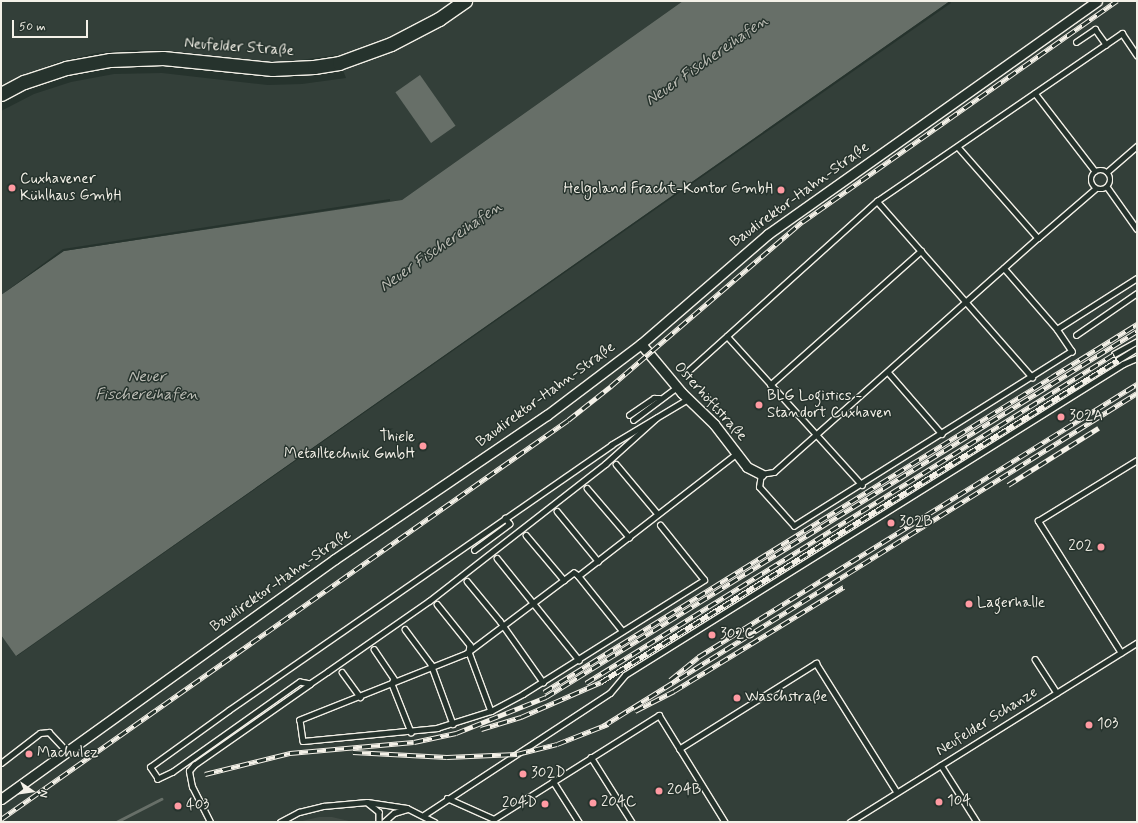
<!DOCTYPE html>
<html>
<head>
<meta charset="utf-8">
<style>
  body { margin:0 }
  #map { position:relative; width:1138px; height:823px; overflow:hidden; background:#26332d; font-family:Mynerve,sans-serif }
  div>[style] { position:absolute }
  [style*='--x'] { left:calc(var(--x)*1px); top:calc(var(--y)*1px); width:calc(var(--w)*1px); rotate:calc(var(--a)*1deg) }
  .built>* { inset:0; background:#333f39 }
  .green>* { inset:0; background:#414b45 }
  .water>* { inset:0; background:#676f68; transform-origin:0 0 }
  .pier>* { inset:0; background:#26332d }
  .stream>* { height:3px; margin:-1.5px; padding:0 1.5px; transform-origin:1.5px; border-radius:1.5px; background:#676f68 }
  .roads { filter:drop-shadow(1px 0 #f4f1e8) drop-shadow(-1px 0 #f4f1e8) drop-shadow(0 1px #f4f1e8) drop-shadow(0 -1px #f4f1e8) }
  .lane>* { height:4.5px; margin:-2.25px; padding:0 2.25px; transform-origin:2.25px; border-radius:2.25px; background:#26332d }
  .lane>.ring { margin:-2.25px; padding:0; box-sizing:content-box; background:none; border:4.5px solid #26332d; border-radius:50% }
  .street>* { height:9px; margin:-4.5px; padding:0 4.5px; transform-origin:4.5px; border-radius:4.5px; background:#26332d }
  .secondary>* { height:13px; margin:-6.5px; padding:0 6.5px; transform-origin:6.5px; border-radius:6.5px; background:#26332d }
  .rail>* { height:4.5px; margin-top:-2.25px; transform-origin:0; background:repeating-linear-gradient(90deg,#26332d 0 9px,#f4f1e8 0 18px); box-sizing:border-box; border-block:1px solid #f4f1e8 }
  .dots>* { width:11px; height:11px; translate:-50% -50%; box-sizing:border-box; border:2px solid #26332d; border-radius:50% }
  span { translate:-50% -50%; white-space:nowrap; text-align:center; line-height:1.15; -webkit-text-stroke:3px #26332d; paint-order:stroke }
  .street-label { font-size:15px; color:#f4f1e8 }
  .poi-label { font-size:15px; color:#f4f1e8 }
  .left { translate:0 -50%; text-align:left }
  .right { translate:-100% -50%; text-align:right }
  .water-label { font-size:16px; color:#bcbdb5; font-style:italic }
  .frame { position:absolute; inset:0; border:2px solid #f4f1e8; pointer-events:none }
  .north { position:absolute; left:12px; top:771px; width:40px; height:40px; -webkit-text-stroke:3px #26332d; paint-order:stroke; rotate:103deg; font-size:11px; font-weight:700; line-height:16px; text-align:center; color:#f4f1e8 }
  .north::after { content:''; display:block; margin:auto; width:14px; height:18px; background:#f4f1e8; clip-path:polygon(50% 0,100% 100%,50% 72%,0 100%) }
  .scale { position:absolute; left:12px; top:20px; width:76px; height:18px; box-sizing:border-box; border:2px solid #f4f1e8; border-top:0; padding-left:5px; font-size:12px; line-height:14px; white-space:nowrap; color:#f4f1e8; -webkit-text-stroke:3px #26332d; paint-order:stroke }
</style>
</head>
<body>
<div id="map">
  <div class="built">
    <i style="clip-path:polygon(1px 1px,683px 1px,402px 200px,64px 251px,1px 295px,1px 111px,34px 94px,71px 82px,114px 74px,162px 73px,268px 85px,302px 84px,346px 78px,337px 55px,278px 63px,163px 50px,131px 50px,96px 53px,58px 62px,1px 85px)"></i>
    <i style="clip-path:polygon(950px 1px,1137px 1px,1137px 822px,1px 822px,1px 635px,17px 656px)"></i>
  </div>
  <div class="green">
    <i style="clip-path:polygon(319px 817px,332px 817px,353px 822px,298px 822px)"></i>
  </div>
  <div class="water">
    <i style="clip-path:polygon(683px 1px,950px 1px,16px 656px,1px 635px,1px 295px,63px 251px,402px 200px)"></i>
    <i style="left:420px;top:75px;width:62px;height:30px;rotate:55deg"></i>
  </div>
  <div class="pier">
    <i style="clip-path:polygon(950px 1px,951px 3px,16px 656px)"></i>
    <i style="clip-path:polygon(390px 199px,390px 201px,64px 251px,1px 295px,63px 249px)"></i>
  </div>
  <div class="stream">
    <i style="--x:116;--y:822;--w:51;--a:-27.1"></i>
  </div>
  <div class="roads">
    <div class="lane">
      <i style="--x:1076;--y:42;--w:23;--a:-34"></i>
      <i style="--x:1095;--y:29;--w:19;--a:54"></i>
      <i style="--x:1035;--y:93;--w:98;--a:52.4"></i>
      <i style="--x:958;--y:147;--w:121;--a:48.7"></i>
      <i class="ring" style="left:1091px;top:170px;width:15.5px;height:15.5px"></i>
      <i style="--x:1107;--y:172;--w:40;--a:-41"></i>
      <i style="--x:1108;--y:188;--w:50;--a:54.7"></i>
      <i style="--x:877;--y:201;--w:235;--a:48.6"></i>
      <i style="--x:1004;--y:268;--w:81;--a:49"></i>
      <i style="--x:1057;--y:329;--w:27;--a:56"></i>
      <i style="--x:1072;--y:351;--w:328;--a:147.8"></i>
      <i style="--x:794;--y:526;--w:52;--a:-131.9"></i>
      <i style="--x:759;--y:487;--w:13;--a:-81"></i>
      <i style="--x:761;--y:474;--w:13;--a:-9"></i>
      <i style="--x:774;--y:472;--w:353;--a:-41.6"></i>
      <i style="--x:1038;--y:238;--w:75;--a:-40.7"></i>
      <i style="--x:1057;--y:329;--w:95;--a:-32.5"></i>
      <i style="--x:1076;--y:335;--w:74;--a:-34.5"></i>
      <i style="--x:727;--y:336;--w:201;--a:47.8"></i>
      <i style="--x:1114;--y:354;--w:26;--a:-29"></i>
      <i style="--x:1118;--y:360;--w:22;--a:-32"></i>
      <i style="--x:687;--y:372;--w:256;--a:-42"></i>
      <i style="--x:877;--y:201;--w:297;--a:-34.4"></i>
      <i style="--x:1122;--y:33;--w:27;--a:56"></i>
      <i style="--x:888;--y:372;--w:82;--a:48.9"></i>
      <i style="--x:770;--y:385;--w:202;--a:-41.6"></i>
      <i style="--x:629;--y:415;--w:30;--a:-34"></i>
      <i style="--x:654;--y:398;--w:6;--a:0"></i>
      <i style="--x:657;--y:418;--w:69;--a:138"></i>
      <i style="--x:606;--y:464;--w:223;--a:142.1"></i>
      <i style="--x:430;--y:601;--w:124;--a:145.2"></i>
      <i style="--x:328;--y:672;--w:22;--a:146"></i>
      <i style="--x:310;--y:684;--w:10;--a:-169"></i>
      <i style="--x:300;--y:682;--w:156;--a:144.7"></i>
      <i style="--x:173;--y:772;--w:17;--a:155"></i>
      <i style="--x:158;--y:779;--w:14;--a:-124"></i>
      <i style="--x:150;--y:767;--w:97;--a:-35.8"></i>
      <i style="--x:229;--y:710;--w:465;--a:-34.7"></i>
      <i style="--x:611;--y:445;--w:90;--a:-30.9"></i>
      <i style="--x:633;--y:420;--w:55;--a:-36.9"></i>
      <i style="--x:616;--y:464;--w:65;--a:50"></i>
      <i style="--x:587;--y:488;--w:65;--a:49.4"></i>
      <i style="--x:557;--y:511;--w:65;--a:50.6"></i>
      <i style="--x:526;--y:535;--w:59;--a:49.8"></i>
      <i style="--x:474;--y:550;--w:44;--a:-36.6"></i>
      <i style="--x:509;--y:524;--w:7;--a:-124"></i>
      <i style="--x:497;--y:558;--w:131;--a:51.2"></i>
      <i style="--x:578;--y:576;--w:5;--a:-143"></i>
      <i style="--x:574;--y:573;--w:135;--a:143.1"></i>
      <i style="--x:466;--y:654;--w:179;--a:158.3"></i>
      <i style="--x:300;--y:720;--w:21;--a:82"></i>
      <i style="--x:303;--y:741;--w:135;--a:-5.5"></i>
      <i style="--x:437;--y:728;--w:57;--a:-17.5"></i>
      <i style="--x:491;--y:711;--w:36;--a:-28"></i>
      <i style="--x:523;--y:694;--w:214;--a:-32.2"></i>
      <i style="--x:704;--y:580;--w:70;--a:-128.7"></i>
      <i style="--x:467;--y:581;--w:52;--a:50.5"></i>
      <i style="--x:500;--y:621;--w:75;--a:54.8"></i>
      <i style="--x:437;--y:604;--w:53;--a:51.2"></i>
      <i style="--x:470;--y:645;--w:7;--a:98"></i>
      <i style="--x:469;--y:652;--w:63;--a:69.6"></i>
      <i style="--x:405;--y:629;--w:44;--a:53.4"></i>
      <i style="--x:431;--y:664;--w:64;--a:69.9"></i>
      <i style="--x:622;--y:631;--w:70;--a:-128.7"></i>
      <i style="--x:578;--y:576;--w:201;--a:-37.7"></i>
      <i style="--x:374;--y:649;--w:36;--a:56"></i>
      <i style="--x:394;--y:679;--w:5;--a:112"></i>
      <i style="--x:392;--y:684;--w:52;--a:68.4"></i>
      <i style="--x:1121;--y:653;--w:156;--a:-122.2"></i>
      <i style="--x:1038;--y:521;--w:116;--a:-31.6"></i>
      <i style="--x:1035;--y:659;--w:40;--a:57.1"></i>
      <i style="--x:342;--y:672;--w:31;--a:54"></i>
      <i style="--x:679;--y:749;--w:162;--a:-32.1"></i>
      <i style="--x:816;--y:663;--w:152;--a:57.9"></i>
      <i style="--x:591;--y:757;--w:77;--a:57.8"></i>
      <i style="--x:1;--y:763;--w:49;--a:-37.6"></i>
      <i style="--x:40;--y:733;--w:9;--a:-6"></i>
      <i style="--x:49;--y:732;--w:26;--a:47"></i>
      <i style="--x:941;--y:765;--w:67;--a:57.7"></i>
      <i style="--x:553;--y:781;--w:49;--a:57.6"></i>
      <i style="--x:447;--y:798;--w:51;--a:24.1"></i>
      <i style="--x:494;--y:819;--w:195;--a:-32.2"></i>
      <i style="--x:659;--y:715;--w:126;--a:58.3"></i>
      <i style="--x:368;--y:803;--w:14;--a:39"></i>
      <i style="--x:379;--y:812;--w:10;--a:90"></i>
      <i style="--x:424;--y:815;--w:222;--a:-33.3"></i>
      <i style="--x:610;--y:693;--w:23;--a:-50"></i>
      <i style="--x:625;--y:675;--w:587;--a:-31.98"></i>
      <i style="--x:1123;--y:364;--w:15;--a:-23"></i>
      <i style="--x:210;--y:822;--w:39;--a:-117"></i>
      <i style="--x:192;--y:787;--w:16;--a:-101"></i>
      <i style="--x:189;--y:771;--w:8;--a:-50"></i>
      <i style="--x:194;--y:765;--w:141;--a:-34.9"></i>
      <i style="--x:280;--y:822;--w:21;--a:-28"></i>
      <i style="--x:299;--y:812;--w:25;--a:-14"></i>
      <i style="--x:323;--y:806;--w:44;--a:-5.2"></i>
      <i style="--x:367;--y:802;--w:40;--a:8.5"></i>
      <i style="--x:407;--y:808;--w:31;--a:27"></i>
      <i style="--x:384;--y:822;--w:13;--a:-42"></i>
      <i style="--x:394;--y:813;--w:14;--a:-17"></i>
      <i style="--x:850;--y:822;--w:338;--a:-32"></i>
    </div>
    <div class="street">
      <i style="--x:641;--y:344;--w:64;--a:50.1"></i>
      <i style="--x:682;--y:393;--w:45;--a:44.1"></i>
      <i style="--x:714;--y:424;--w:54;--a:52.5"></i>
      <i style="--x:747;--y:467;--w:16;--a:27"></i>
      <i style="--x:1;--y:799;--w:411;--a:-35.7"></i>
      <i style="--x:335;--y:559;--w:256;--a:-34.2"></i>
      <i style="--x:547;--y:415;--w:118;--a:-37.1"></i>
      <i style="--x:641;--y:344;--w:168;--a:-40.9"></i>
      <i style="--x:768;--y:234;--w:403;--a:-35.3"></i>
    </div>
    <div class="secondary">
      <i style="--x:1;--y:94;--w:26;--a:-28"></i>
      <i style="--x:24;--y:82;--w:44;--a:-18.4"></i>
      <i style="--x:66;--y:68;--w:45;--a:-10.3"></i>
      <i style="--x:110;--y:60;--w:53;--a:-2.2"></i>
      <i style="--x:163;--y:58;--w:110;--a:5.8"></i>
      <i style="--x:272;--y:69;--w:42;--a:-2.7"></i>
      <i style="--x:314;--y:67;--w:25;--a:-9"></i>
      <i style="--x:339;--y:63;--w:55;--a:-20.1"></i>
      <i style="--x:391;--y:44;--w:54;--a:-27.5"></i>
      <i style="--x:439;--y:19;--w:32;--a:-35"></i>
    </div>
  </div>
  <div class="rail">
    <i style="--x:1008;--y:485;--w:107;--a:-32.3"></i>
    <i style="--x:670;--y:680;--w:36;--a:-39"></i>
    <i style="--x:698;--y:657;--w:517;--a:-31.88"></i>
    <i style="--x:586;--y:683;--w:622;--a:-31.93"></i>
    <i style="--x:544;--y:692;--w:698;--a:-31.82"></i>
    <i style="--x:635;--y:711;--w:44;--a:-27.1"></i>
    <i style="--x:674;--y:691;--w:199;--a:-31.5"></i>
    <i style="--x:603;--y:726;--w:629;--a:-31.95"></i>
    <i style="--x:481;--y:729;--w:42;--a:-16.7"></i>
    <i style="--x:521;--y:717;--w:87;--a:-23.6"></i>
    <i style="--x:601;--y:682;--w:609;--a:-31.92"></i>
    <i style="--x:353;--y:752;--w:94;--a:3"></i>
    <i style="--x:447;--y:757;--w:70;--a:-2.5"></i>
    <i style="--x:517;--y:754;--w:41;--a:-14"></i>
    <i style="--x:557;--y:744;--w:55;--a:-21.4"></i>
    <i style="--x:205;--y:774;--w:88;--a:-13.9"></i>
    <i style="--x:290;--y:753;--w:124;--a:-5.1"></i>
    <i style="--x:414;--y:742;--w:43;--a:-12.1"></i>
    <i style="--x:456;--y:733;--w:97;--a:-21.8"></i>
    <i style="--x:546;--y:697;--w:695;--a:-31.77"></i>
    <i style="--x:1;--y:819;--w:693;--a:-35.13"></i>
    <i style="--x:568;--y:420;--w:55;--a:-38.3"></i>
    <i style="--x:611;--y:386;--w:252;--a:-40.7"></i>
    <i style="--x:802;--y:222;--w:385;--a:-35.1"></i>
  </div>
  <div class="dots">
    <i style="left:12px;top:188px;background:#ff9aa2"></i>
    <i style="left:781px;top:190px;background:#ff9aa2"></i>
    <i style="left:759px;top:405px;background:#ff9aa2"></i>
    <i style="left:1061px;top:417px;background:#ff9aa2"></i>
    <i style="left:423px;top:446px;background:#ff9aa2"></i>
    <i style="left:891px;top:523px;background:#ff9aa2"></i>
    <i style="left:1101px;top:547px;background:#ff9aa2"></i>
    <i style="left:969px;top:604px;background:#ff9aa2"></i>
    <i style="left:712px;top:635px;background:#ff9aa2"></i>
    <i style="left:737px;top:698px;background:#ff9aa2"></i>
    <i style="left:1089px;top:725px;background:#ff9aa2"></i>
    <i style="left:29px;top:754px;background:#ff9aa2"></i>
    <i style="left:523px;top:774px;background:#ff9aa2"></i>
    <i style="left:659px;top:791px;background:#ff9aa2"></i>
    <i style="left:939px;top:802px;background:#ff9aa2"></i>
    <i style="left:593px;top:803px;background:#ff9aa2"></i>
    <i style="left:545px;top:804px;background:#ff9aa2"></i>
    <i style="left:178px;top:806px;background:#ff9aa2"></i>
  </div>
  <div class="street-label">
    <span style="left:239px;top:48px;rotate:4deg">Neufelder Straße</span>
    <span style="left:800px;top:195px;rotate:-36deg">Baudirektor-Hahn-Straße</span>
    <span style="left:546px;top:395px;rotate:-36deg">Baudirektor-Hahn-Straße</span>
    <span style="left:710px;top:402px;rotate:48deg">Osterhöftstraße</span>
    <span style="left:281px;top:581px;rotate:-35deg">Baudirektor-Hahn-Straße</span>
    <span style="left:987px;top:722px;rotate:-32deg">Neufelder Schanze</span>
  </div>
  <div class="poi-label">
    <span class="left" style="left:20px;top:188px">Cuxhavener<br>Kühlhaus GmbH</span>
    <span class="right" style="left:773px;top:190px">Helgoland Fracht-Kontor GmbH</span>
    <span class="left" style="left:767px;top:405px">BLG Logistics -<br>Standort Cuxhaven</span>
    <span class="left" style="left:1069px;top:417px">302A</span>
    <span class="right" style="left:415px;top:446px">Thiele<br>Metalltechnik GmbH</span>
    <span class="left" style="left:899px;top:523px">302B</span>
    <span class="right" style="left:1093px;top:547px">202</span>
    <span class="left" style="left:977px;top:604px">Lagerhalle</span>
    <span class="left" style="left:720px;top:635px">302C</span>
    <span class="left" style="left:745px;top:698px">Waschstraße</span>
    <span class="left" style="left:1097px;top:725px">103</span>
    <span class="left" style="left:37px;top:754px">Machulez</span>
    <span class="left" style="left:531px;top:774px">302D</span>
    <span class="left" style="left:667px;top:791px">204B</span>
    <span class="left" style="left:947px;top:802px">104</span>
    <span class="left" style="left:601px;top:803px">204C</span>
    <span class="right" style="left:537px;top:804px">204D</span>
    <span class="left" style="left:186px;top:806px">403</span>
  </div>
  <div class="water-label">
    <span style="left:707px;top:61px;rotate:-35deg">Neuer Fischereihafen</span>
    <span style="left:441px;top:247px;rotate:-35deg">Neuer Fischereihafen</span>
    <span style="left:147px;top:386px">Neuer<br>Fischereihafen</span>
  </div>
  <div class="frame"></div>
  <div class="north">N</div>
  <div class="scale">50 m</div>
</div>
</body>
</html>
